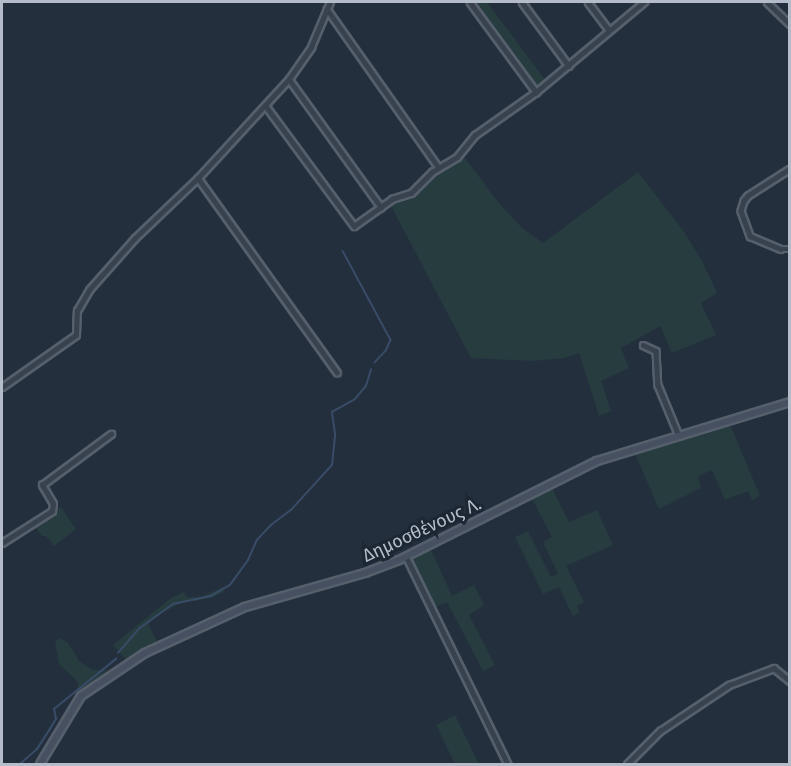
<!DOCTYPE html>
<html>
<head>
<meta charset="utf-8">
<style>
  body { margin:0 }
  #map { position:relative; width:791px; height:766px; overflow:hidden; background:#242f3e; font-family:"Fira Sans",sans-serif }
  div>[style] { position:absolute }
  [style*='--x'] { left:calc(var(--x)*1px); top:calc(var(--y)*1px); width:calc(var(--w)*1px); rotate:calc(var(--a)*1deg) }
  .green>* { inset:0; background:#263c3f }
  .stream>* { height:1.5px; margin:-0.75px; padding:0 0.75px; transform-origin:0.75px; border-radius:0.75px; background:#394c67 }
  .roads { filter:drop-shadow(2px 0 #565f6c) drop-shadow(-2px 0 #565f6c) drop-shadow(0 2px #565f6c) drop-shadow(0 -2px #565f6c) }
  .street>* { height:4.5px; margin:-2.25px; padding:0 2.25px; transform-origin:2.25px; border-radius:2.25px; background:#38414e }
  .secondary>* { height:6px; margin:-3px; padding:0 3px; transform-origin:3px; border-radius:3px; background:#465061 }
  span { translate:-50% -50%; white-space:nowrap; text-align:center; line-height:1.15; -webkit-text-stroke:6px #1d2633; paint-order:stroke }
  .street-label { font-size:18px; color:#b4bcc9 }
  .frame { position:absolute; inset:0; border:3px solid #b4bcc9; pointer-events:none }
</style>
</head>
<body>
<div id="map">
  <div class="green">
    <i style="clip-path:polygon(472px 2px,487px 2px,546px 81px,536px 89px)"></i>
    <i style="clip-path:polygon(462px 154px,498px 202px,522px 228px,543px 243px,638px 172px,685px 233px,703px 263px,717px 293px,701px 303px,716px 335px,672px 353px,660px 326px,621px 348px,629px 368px,601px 381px,611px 411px,599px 416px,579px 353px,564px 358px,533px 361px,471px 358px,390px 204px,395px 199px,409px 195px)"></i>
    <i style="clip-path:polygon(729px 422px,760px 496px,752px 500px,748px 491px,725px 500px,712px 470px,698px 476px,701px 488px,659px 509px,634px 451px)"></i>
    <i style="clip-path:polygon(551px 486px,569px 522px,597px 510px,613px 545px,566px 566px,584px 602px,577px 606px,580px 612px,573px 616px,559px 587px,543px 594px,515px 537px,528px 531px,551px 577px,558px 574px,543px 542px,552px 537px,531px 497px)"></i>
    <i style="clip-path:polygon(61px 507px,76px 529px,54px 546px,46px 536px,42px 536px,33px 524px)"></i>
    <i style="clip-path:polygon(430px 548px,452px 596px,474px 585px,484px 605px,469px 615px,495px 665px,483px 671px,447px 602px,433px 608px,409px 559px)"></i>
    <i style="clip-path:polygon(222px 588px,224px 592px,211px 598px,181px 603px,160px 614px,148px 624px,158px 643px,126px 660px,113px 645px,171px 598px,184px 592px,187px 597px,200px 597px)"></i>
    <i style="clip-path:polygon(60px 638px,68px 643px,80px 662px,93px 670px,108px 670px,79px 693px,77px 681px,59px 664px,55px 642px)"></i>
    <i style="clip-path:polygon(455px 715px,479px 764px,455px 764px,436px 725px)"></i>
  </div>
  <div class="stream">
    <i style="--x:343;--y:251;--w:101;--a:61.7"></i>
    <i style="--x:391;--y:340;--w:12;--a:114"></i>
    <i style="--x:386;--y:351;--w:16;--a:133"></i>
    <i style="--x:118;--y:653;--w:33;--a:-49"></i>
    <i style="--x:140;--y:628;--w:41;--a:-36"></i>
    <i style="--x:173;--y:604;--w:39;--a:-12"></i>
    <i style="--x:211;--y:596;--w:22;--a:-30"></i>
    <i style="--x:230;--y:585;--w:31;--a:-54"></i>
    <i style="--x:248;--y:560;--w:22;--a:-66"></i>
    <i style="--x:257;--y:540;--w:21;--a:-47"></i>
    <i style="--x:271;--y:525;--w:26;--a:-37"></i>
    <i style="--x:292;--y:509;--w:59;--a:-47.7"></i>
    <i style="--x:332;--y:465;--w:31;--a:-84"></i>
    <i style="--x:335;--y:434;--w:22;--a:-98"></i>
    <i style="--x:332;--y:412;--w:26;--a:-29"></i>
    <i style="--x:355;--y:399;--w:17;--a:-50"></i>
    <i style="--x:366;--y:386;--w:17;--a:-73"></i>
    <i style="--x:20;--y:764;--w:23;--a:-41"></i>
    <i style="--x:37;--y:749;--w:24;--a:-57"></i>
    <i style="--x:50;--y:729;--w:12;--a:-59"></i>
    <i style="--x:56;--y:719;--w:10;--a:-101"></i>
    <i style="--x:54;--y:709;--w:80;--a:-38.9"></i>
  </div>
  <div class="roads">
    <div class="street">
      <i style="--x:470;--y:2;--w:112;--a:53.7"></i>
      <i style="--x:522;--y:2;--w:79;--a:53.7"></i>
      <i style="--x:588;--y:2;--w:34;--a:53"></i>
      <i style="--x:767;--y:2;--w:32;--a:44"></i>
      <i style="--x:327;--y:9;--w:194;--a:54.8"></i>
      <i style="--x:289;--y:79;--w:158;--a:54.3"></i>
      <i style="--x:266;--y:106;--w:149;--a:53.7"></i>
      <i style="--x:354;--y:226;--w:47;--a:-35.4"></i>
      <i style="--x:392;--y:199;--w:20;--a:-18"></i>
      <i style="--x:411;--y:193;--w:30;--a:-45"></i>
      <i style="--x:432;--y:172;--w:29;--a:-31"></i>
      <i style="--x:457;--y:157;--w:28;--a:-51"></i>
      <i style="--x:475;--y:135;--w:75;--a:-35.2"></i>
      <i style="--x:536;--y:92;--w:141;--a:-39.8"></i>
      <i style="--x:790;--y:169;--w:50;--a:147.3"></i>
      <i style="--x:748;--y:196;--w:6;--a:129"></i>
      <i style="--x:744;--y:201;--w:10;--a:107"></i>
      <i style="--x:741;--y:211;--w:27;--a:70"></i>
      <i style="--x:750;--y:236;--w:33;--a:23"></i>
      <i style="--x:780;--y:249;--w:10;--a:0"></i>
      <i style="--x:198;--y:178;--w:239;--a:54.4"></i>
      <i style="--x:643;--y:345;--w:14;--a:25"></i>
      <i style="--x:656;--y:351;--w:34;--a:87"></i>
      <i style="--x:658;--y:385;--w:55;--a:67.6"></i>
      <i style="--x:2;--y:387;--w:90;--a:-35.1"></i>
      <i style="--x:76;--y:335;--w:24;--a:-88"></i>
      <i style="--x:77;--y:311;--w:24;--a:-60"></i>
      <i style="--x:89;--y:290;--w:69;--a:-48.5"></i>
      <i style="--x:135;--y:238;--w:87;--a:-43.6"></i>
      <i style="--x:198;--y:178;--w:134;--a:-47.4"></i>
      <i style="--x:289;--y:79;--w:39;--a:-55"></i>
      <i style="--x:311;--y:47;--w:49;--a:-67.1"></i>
      <i style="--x:2;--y:543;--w:59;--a:-32.6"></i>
      <i style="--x:52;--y:511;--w:7;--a:-82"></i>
      <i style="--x:53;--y:504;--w:22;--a:-120"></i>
      <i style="--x:42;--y:485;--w:86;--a:-36.5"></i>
      <i style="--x:406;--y:556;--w:232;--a:63.9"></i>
      <i style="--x:627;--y:764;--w:47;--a:-45"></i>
      <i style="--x:660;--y:731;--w:83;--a:-33.7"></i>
      <i style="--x:729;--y:685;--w:48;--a:-20.7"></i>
      <i style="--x:774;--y:668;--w:21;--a:39"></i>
    </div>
    <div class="secondary">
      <i style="--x:40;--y:764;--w:79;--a:-58.9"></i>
      <i style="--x:81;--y:696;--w:77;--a:-33.9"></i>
      <i style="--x:145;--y:653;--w:110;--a:-24.7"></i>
      <i style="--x:245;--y:607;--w:125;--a:-15.8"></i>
      <i style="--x:365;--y:573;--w:36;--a:-21"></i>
      <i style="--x:399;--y:560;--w:221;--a:-26.6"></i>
      <i style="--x:597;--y:461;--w:202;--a:-17"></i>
    </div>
  </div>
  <div class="street-label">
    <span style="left:422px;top:530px;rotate:-25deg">Δημοσθένους Λ.</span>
  </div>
  <div class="frame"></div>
</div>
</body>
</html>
